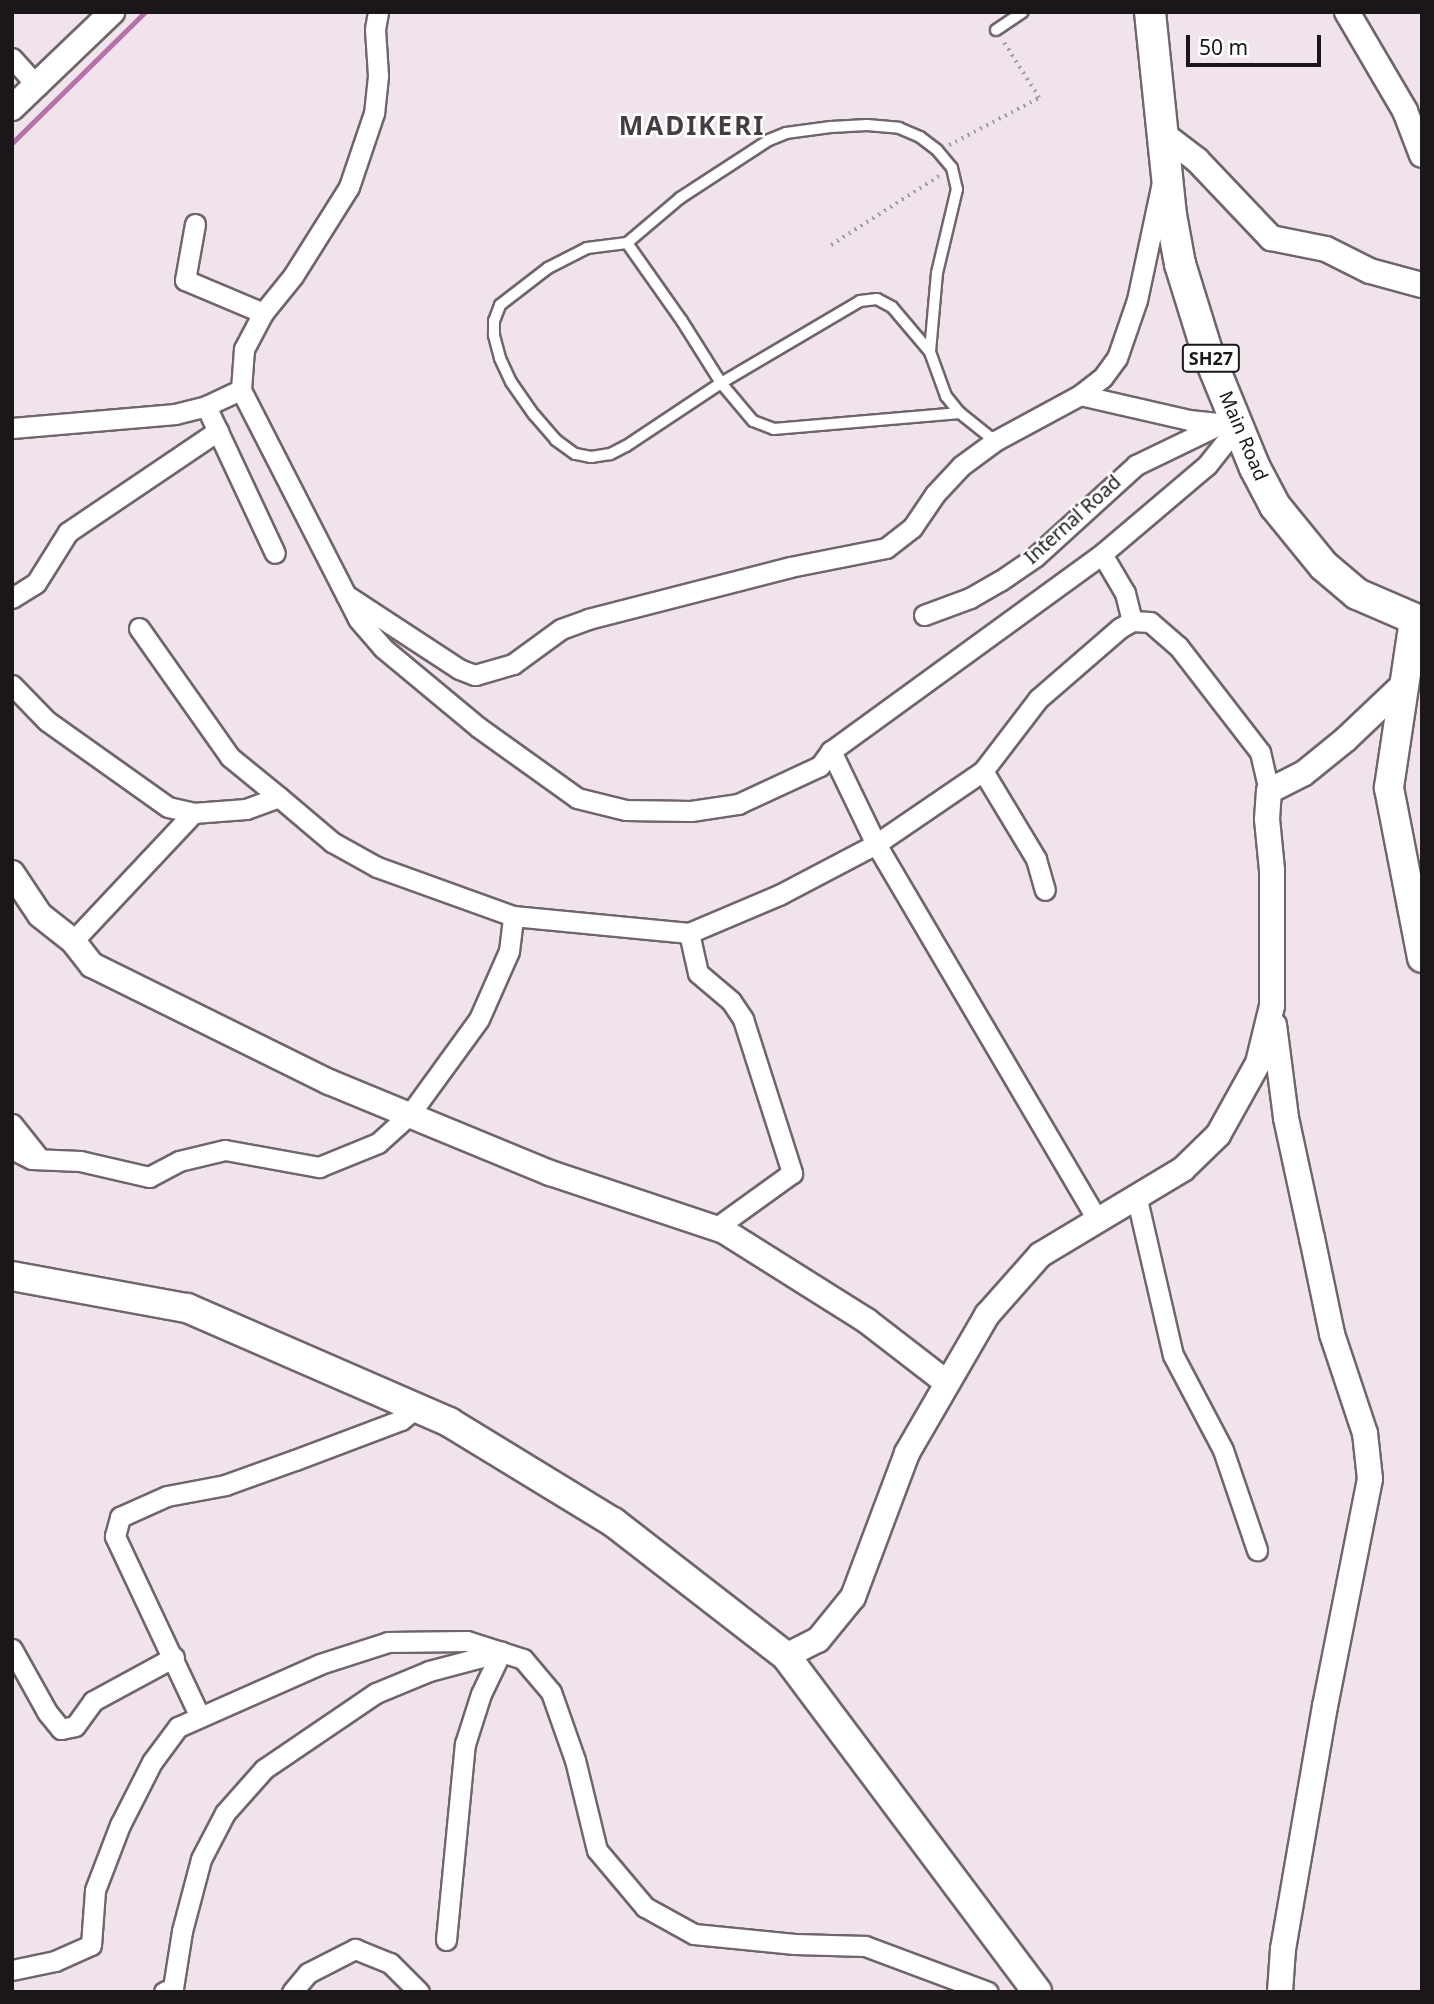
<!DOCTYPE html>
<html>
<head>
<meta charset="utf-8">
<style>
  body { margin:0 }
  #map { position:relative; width:1434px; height:2004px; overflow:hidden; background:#f0e3ec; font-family:"Noto Sans",sans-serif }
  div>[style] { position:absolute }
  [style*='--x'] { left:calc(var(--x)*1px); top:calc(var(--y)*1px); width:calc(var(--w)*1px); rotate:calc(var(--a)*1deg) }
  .stream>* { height:5px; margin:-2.5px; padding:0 2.5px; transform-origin:2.5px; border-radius:2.5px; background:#b771a9 }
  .path>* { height:3.5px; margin-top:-1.75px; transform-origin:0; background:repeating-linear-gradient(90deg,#a59ba2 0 2px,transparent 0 7px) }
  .roads { filter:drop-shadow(2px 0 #70656d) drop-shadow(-2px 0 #70656d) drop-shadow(0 2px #70656d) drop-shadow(0 -2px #70656d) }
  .service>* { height:10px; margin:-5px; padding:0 5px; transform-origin:5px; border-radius:5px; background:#fff }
  .minor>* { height:19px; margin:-9.5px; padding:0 9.5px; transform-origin:9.5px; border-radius:9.5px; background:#fff }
  .tertiary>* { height:24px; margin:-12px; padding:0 12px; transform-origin:12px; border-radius:12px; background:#fff }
  .secondary>* { height:28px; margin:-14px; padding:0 14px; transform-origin:14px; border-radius:14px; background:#fff }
  .primary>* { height:30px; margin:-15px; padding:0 15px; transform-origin:15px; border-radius:15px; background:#fff }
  span { translate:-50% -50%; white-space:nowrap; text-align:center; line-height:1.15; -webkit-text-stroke:5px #fff; paint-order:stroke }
  .shield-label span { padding:2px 5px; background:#fff; border:2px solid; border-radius:5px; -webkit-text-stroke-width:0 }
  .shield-label { font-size:18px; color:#1b1619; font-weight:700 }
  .street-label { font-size:19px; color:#1b1619 }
  .district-label { font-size:26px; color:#453c43; font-weight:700; letter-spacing:2px }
  .frame { position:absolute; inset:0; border:14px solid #1b1619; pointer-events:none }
  .scale { position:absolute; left:1186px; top:35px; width:135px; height:32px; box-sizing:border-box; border:4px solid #1b1619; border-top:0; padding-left:9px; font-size:21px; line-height:24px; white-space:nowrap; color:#1b1619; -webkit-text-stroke:5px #fff; paint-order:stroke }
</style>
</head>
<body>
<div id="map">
  <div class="stream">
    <i style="--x:12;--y:143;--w:187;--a:-44.6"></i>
  </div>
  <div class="path">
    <i style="--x:949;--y:145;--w:102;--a:-27.6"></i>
    <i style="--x:1039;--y:98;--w:69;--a:-122.5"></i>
    <i style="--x:831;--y:245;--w:132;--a:-32.6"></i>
  </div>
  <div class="roads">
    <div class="service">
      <i style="--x:996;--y:30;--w:32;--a:-34"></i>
      <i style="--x:627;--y:243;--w:95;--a:54.8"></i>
      <i style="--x:682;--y:321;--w:73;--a:57.8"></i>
      <i style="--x:721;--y:383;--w:161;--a:-30.5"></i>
      <i style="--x:860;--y:301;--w:17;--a:-7"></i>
      <i style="--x:877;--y:299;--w:17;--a:28"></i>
      <i style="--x:892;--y:307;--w:59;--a:49.8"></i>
      <i style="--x:960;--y:413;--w:187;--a:175.1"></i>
      <i style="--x:774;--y:429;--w:22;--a:-159"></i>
      <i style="--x:753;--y:421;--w:50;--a:-130.1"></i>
      <i style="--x:721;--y:383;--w:114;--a:146.4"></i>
      <i style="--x:626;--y:446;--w:18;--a:153"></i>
      <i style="--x:610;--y:454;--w:19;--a:171"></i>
      <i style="--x:591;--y:457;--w:16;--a:-169"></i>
      <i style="--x:575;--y:454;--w:24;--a:-144"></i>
      <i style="--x:556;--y:440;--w:33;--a:-131"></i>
      <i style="--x:534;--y:415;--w:40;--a:-124.9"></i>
      <i style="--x:511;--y:382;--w:26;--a:-115"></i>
      <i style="--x:500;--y:358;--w:24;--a:-105"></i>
      <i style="--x:494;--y:335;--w:14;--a:-90"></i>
      <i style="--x:494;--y:321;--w:17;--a:-69"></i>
      <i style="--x:500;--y:305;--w:61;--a:-37.6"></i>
      <i style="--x:548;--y:268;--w:44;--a:-27.1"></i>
      <i style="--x:587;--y:248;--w:40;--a:-7.1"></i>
      <i style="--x:627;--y:243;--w:70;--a:-40.3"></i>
      <i style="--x:680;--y:198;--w:106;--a:-33.1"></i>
      <i style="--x:769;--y:140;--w:18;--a:-22"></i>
      <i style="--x:786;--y:133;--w:45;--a:-7.6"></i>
      <i style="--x:831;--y:127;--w:36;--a:-3"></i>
      <i style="--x:867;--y:125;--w:32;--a:5"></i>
      <i style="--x:899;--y:128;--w:23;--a:23"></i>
      <i style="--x:920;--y:137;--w:21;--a:37"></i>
      <i style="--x:937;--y:150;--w:23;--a:50"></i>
      <i style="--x:952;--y:168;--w:22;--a:77"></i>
      <i style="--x:957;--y:189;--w:86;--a:103.4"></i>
      <i style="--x:937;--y:273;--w:79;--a:95.1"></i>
      <i style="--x:930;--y:352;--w:47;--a:70"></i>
      <i style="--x:946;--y:396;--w:22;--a:51"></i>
      <i style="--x:960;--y:413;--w:45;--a:38.7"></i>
    </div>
    <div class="minor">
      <i style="--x:378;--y:12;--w:17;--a:100"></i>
      <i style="--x:375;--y:29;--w:47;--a:86.3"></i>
      <i style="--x:378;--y:76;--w:37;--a:96"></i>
      <i style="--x:374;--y:113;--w:78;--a:108.7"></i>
      <i style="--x:349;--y:187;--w:105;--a:122.2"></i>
      <i style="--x:293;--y:276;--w:48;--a:129"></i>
      <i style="--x:263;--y:313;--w:41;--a:117.8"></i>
      <i style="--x:244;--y:349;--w:41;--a:94.2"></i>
      <i style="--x:241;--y:390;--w:257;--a:62.9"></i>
      <i style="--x:358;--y:619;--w:38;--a:49"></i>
      <i style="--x:383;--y:648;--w:124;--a:39.7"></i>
      <i style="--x:478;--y:727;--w:122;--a:35.6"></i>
      <i style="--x:577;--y:798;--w:50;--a:13.8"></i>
      <i style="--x:626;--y:810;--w:65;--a:0.9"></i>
      <i style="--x:691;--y:811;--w:48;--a:-8.5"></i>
      <i style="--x:738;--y:804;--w:90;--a:-24.9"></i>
      <i style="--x:820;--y:766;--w:19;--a:-54"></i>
      <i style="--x:831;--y:751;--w:335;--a:-36"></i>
      <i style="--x:1102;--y:554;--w:138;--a:-40.3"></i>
      <i style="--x:1207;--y:465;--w:50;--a:-51.5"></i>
      <i style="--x:12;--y:58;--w:38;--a:48"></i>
      <i style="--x:195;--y:224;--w:57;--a:100.1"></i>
      <i style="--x:185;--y:280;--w:85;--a:22.9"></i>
      <i style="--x:1080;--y:395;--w:112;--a:12.9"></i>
      <i style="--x:1189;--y:420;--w:31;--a:6"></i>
      <i style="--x:206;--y:406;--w:162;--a:64.9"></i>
      <i style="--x:12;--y:428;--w:164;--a:-4.9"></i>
      <i style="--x:175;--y:414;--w:32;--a:-14"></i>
      <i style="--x:206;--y:406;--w:38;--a:-25"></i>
      <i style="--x:1102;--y:554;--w:45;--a:59.5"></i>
      <i style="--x:1125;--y:593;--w:29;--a:76"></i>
      <i style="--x:346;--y:595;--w:135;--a:33.2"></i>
      <i style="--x:459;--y:669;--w:17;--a:21"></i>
      <i style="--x:475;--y:675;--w:40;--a:-16"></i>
      <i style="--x:513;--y:664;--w:59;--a:-36.1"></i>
      <i style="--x:561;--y:629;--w:29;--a:-20"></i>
      <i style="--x:588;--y:619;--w:209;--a:-14.4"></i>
      <i style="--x:790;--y:567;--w:98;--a:-11.2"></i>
      <i style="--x:886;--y:548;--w:33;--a:-38"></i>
      <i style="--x:912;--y:528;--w:41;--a:-55.9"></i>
      <i style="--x:935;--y:494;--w:38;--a:-47"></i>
      <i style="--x:961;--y:466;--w:42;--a:-36.3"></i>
      <i style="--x:995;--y:441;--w:97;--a:-28.4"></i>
      <i style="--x:1080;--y:395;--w:29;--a:-38"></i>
      <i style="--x:1103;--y:377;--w:24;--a:-54"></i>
      <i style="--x:1117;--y:358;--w:61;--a:-71"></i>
      <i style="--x:1137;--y:300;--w:116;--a:-78"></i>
      <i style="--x:12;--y:598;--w:28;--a:-32"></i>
      <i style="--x:36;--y:583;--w:60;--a:-57.9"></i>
      <i style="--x:68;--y:532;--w:181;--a:-34"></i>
      <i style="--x:924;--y:615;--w:49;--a:-20.3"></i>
      <i style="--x:970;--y:598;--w:34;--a:-30"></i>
      <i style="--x:1000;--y:581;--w:42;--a:-34.4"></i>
      <i style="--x:1035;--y:557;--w:137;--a:-42.3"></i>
      <i style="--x:1136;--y:465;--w:94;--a:-25.8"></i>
      <i style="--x:139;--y:628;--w:158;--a:54.8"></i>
      <i style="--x:230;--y:757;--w:63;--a:39.2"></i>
      <i style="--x:12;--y:685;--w:50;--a:45.8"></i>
      <i style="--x:47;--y:721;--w:148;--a:35.4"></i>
      <i style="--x:168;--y:807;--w:26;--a:13"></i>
      <i style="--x:193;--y:813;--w:53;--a:-4.3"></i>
      <i style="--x:246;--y:809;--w:35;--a:-20"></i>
      <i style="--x:279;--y:797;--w:70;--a:40.3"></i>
      <i style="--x:332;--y:842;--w:51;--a:29.1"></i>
      <i style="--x:377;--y:867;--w:145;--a:19.8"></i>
      <i style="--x:831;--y:751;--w:103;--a:64.2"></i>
      <i style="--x:876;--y:844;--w:434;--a:59.5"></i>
      <i style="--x:983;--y:771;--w:103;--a:58.9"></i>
      <i style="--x:1036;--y:859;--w:32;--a:74"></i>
      <i style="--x:689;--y:933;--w:41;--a:77.3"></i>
      <i style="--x:698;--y:973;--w:43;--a:40.3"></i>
      <i style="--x:731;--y:1001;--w:22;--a:56"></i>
      <i style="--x:743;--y:1019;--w:162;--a:72.3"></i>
      <i style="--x:792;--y:1173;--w:92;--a:144.2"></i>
      <i style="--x:73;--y:941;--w:175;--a:-46.8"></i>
      <i style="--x:12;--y:1124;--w:45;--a:51.3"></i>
      <i style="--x:12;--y:1149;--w:22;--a:27"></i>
      <i style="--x:32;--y:1159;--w:48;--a:2.4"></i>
      <i style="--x:80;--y:1161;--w:71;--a:13.1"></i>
      <i style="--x:149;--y:1177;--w:34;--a:-28"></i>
      <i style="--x:179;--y:1161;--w:47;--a:-13.4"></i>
      <i style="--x:225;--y:1150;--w:96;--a:10.3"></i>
      <i style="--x:319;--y:1167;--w:64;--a:-22.1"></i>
      <i style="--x:378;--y:1143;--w:43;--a:-42.2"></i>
      <i style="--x:410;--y:1114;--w:117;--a:-54"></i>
      <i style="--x:479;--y:1019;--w:74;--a:-66.2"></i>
      <i style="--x:509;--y:951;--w:35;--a:-83"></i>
      <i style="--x:513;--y:916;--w:177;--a:5.5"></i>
      <i style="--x:689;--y:933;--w:98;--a:-22.9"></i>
      <i style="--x:779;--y:895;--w:110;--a:-27.7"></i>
      <i style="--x:876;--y:844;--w:130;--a:-34.3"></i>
      <i style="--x:983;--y:771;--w:91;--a:-52.6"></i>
      <i style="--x:1038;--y:699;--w:108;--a:-40.9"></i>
      <i style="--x:1120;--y:628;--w:14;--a:-30"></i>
      <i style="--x:1132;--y:621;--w:18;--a:3"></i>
      <i style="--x:1150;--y:622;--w:37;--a:41"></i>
      <i style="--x:1178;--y:646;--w:134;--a:52.3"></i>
      <i style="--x:1260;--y:752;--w:40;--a:77"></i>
      <i style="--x:1136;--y:1195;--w:164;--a:77"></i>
      <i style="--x:1173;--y:1355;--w:107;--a:62.2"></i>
      <i style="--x:1223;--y:1450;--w:106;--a:71.2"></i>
      <i style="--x:12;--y:1649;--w:72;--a:60.9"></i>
      <i style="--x:47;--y:1712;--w:22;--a:51"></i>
      <i style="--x:61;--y:1729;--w:14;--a:-12"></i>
      <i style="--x:75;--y:1726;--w:31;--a:-54"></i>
      <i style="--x:93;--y:1701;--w:92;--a:-28.5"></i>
      <i style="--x:200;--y:1717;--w:200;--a:-115.2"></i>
      <i style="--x:115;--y:1536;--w:20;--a:-75"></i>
      <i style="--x:120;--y:1517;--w:51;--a:-24.1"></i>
      <i style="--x:167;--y:1496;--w:59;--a:-10.7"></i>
      <i style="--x:225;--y:1485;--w:74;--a:-19.7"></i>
      <i style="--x:295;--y:1460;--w:113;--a:-20.7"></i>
      <i style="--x:401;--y:1420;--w:19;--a:-39"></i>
      <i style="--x:446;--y:1940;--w:197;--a:-84.5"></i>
      <i style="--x:465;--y:1744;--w:52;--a:-72.3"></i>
      <i style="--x:481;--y:1694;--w:47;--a:-64.5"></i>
      <i style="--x:12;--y:1970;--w:44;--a:-11.8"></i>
      <i style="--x:55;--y:1961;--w:39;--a:-24"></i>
      <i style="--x:91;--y:1945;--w:55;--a:-85.8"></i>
      <i style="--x:95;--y:1890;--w:70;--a:-69"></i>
      <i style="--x:120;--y:1825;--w:71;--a:-63.1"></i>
      <i style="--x:152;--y:1762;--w:44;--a:-53.4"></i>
      <i style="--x:178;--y:1727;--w:155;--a:-23.9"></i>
      <i style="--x:320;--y:1664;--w:71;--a:-17.9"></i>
      <i style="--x:388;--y:1642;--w:79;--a:-0.7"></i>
      <i style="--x:467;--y:1641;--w:59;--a:17.8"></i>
      <i style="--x:523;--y:1659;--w:43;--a:49.7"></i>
      <i style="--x:551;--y:1692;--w:72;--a:70.6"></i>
      <i style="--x:575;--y:1760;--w:93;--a:76.3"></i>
      <i style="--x:597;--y:1850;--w:75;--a:49.9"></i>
      <i style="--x:645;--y:1907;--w:56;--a:28.9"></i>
      <i style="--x:694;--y:1934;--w:101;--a:5.7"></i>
      <i style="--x:795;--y:1944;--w:70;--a:1.6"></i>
      <i style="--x:865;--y:1946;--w:131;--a:20.5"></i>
      <i style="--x:164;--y:1992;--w:10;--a:-24"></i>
      <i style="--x:173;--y:1988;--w:58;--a:-81"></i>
      <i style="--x:182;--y:1931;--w:74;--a:-75.2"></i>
      <i style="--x:201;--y:1859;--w:52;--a:-62.4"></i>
      <i style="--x:225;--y:1813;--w:59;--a:-48.4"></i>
      <i style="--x:264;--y:1769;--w:135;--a:-34.2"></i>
      <i style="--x:376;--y:1693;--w:57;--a:-22.5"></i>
      <i style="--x:429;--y:1671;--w:74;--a:-14.8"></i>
      <i style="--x:292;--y:1992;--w:25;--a:-50"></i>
      <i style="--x:308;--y:1973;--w:53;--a:-27.1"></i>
      <i style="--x:355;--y:1949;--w:38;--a:22"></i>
      <i style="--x:390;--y:1963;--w:41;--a:45"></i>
    </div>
    <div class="tertiary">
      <i style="--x:1347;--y:12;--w:115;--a:59.6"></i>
      <i style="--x:1405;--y:111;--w:47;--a:68.9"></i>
      <i style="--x:12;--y:108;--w:139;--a:-43.8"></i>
      <i style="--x:1163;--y:134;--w:43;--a:37.4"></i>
      <i style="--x:1197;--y:160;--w:108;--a:46.5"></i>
      <i style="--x:1271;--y:238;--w:56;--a:11.3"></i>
      <i style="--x:1326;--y:249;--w:49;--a:26.6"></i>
      <i style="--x:1370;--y:271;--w:54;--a:15.1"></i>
      <i style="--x:12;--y:873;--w:50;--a:56.3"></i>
      <i style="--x:40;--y:915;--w:42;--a:38.2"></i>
      <i style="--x:73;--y:941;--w:31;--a:52"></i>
      <i style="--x:92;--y:965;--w:264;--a:26.3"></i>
      <i style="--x:329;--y:1082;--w:239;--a:22.4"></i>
      <i style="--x:550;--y:1173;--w:183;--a:18.4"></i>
      <i style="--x:724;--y:1231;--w:169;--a:32.2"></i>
      <i style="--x:867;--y:1321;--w:100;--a:37.7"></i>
      <i style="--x:1274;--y:1025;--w:94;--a:82.6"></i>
      <i style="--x:1286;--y:1118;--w:123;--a:77.8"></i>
      <i style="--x:1312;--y:1238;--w:98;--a:78.2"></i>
      <i style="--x:1332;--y:1334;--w:104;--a:71.6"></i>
      <i style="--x:1365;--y:1433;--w:46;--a:83.8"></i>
      <i style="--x:1370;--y:1479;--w:231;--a:101.2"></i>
      <i style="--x:1325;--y:1706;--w:247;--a:99.8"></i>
      <i style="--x:1283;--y:1949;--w:43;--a:94"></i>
      <i style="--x:786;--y:1656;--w:36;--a:-27"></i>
      <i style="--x:818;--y:1640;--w:55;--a:-50.9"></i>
      <i style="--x:853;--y:1597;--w:154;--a:-69.4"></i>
      <i style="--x:907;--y:1453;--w:160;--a:-59.9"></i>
      <i style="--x:987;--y:1315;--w:80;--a:-48.5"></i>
      <i style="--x:1040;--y:1255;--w:167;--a:-31"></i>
      <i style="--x:1183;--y:1169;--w:49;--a:-44.2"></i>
      <i style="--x:1218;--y:1135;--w:82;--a:-60.9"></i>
      <i style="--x:1258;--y:1063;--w:59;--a:-76.2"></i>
      <i style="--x:1272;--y:1006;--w:136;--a:-90"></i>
      <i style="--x:1272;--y:870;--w:51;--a:-95.6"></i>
      <i style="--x:1267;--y:819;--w:28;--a:-86"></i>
      <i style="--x:1269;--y:791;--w:38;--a:-27"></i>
      <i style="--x:1303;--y:774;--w:55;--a:-39.1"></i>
      <i style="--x:1346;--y:739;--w:81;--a:-43.5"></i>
    </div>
    <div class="secondary">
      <i style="--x:1414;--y:620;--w:170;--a:98.5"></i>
      <i style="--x:1389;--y:788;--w:173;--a:79"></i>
      <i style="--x:12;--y:1276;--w:178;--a:10.4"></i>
      <i style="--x:187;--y:1308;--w:286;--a:23.5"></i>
      <i style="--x:449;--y:1422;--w:192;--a:31.4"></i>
      <i style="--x:613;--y:1522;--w:219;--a:37.8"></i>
      <i style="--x:786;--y:1656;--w:419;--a:53.2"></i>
    </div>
    <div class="primary">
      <i style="--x:1150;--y:12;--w:204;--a:84.1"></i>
      <i style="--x:1171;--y:215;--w:50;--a:79.6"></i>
      <i style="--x:1180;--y:264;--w:91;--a:72.8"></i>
      <i style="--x:1207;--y:351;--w:126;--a:67.7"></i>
      <i style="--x:1255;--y:468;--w:43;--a:62.2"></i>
      <i style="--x:1275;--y:506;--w:77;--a:50.8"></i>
      <i style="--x:1324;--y:566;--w:43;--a:40.3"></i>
      <i style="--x:1357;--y:594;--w:71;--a:23.3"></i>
    </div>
  </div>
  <div class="shield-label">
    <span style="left:1211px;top:358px">SH27</span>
  </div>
  <div class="street-label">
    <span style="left:1243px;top:436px;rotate:67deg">Main Road</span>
    <span style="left:1073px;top:520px;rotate:-42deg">Internal Road</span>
  </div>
  <div class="district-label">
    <span style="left:692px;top:126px">MADIKERI</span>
  </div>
  <div class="frame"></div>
  <div class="scale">50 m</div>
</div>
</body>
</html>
